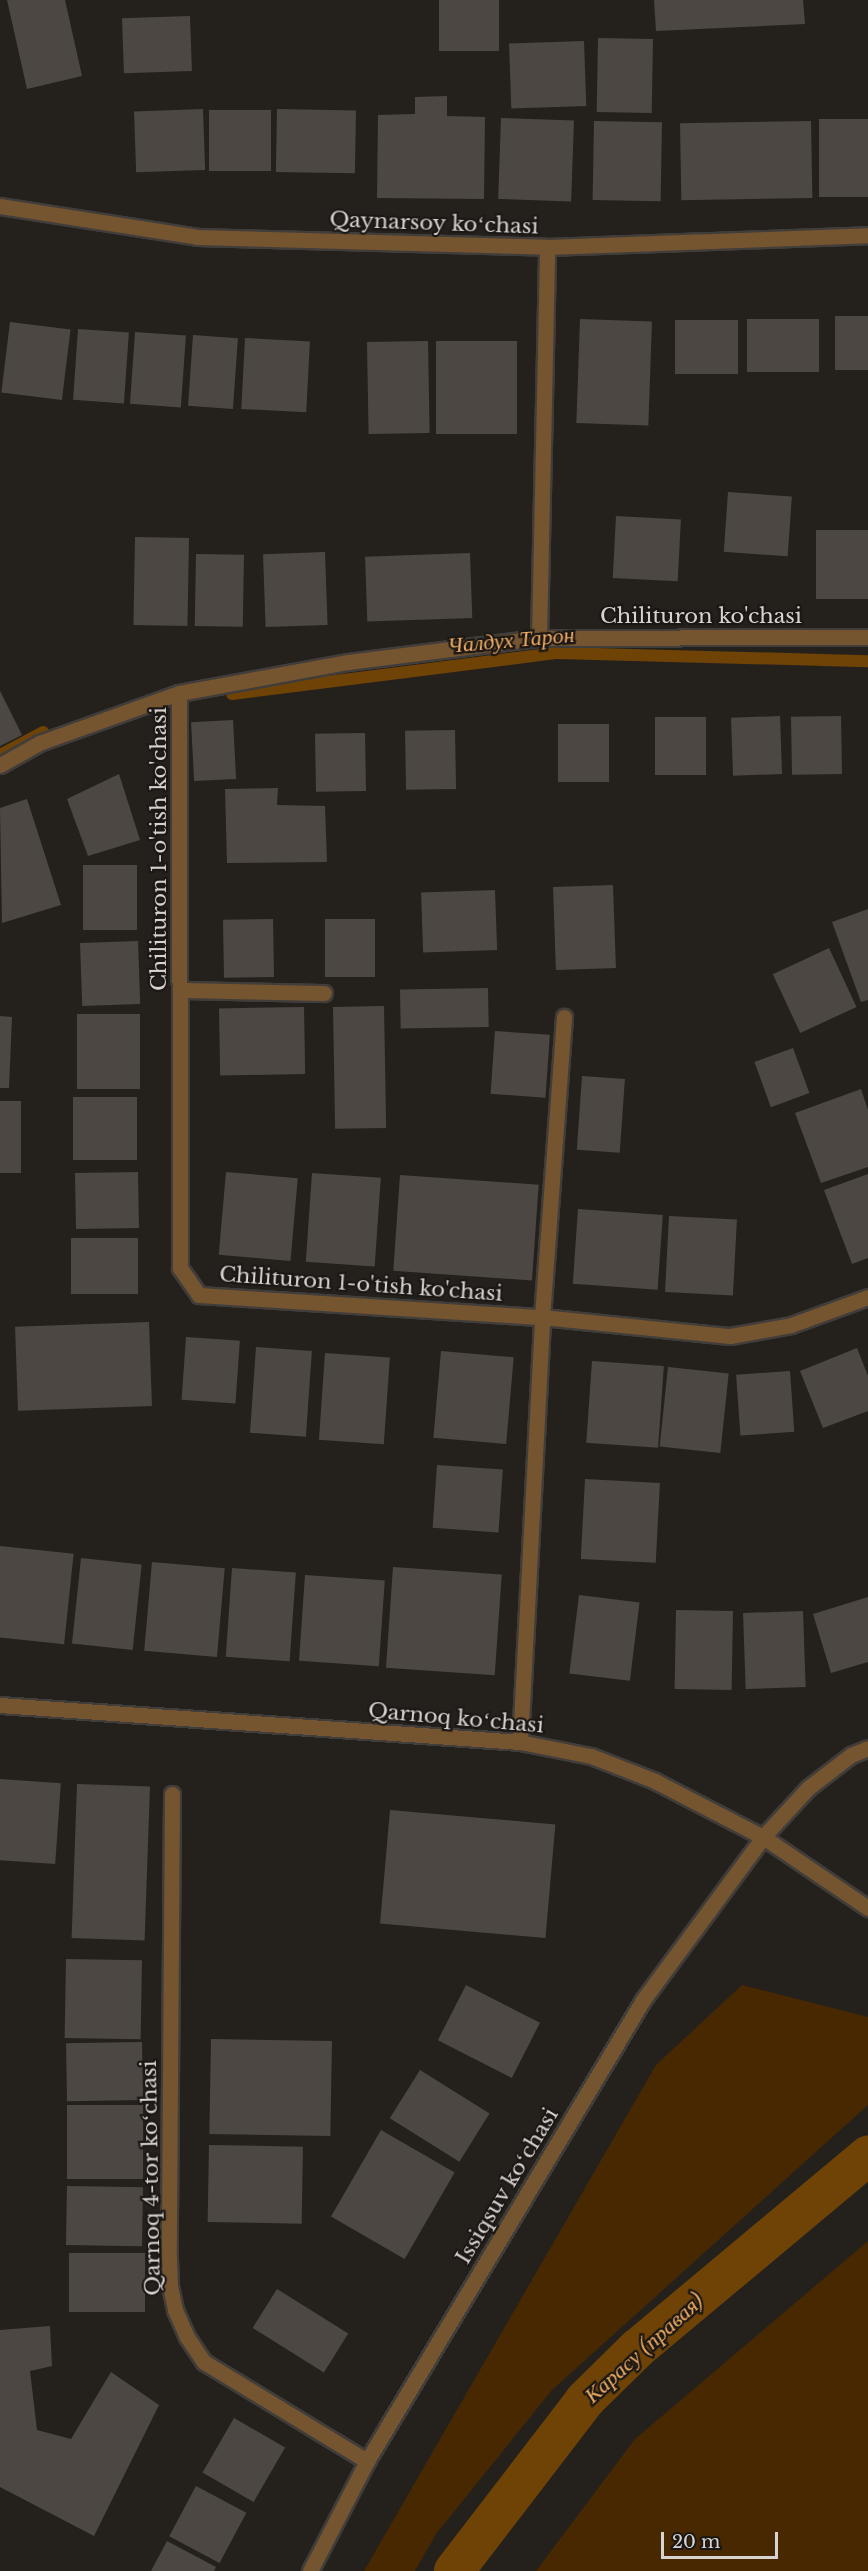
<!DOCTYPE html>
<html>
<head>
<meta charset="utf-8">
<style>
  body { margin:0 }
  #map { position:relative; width:868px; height:2571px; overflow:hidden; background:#24211d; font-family:"Libre Baskerville",serif }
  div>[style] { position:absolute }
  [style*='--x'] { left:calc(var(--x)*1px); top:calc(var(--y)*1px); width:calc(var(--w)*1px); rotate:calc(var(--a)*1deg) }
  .green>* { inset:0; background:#482800 }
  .stream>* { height:12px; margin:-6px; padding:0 6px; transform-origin:6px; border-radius:6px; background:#6f4306 }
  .canal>* { height:40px; margin:-20px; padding:0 20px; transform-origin:20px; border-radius:20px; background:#6f4306 }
  .building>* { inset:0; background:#4c4743; transform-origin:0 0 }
  .roads { filter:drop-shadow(2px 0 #403d3a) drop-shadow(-2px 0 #403d3a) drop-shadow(0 2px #403d3a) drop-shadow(0 -2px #403d3a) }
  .minor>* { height:15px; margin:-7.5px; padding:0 7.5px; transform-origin:7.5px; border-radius:7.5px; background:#755430 }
  .tertiary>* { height:15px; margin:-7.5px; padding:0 7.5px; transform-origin:7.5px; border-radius:7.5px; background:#755430 }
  span { translate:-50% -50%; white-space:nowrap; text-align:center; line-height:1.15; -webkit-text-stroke:4.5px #1b1714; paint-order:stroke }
  .street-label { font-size:21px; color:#d6d3d1 }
  .water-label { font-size:22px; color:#f3af65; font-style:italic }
  .scale { position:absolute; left:661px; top:2532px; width:117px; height:27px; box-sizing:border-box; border:3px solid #d6d3d1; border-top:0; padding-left:8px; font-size:18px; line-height:21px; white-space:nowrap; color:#d6d3d1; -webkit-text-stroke:4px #1b1714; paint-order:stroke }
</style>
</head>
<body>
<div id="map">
  <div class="green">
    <i style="clip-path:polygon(742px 1985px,868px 2017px,868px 2105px,552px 2390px,436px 2534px,415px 2571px,364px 2571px,656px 2065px)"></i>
    <i style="clip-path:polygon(868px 2241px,868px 2571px,536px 2571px,635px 2439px)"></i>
  </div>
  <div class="stream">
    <i style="--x:232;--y:694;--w:328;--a:-7.2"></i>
    <i style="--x:557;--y:653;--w:311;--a:1.5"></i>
    <i style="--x:0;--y:755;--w:49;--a:-28.1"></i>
  </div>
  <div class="canal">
    <i style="--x:454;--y:2571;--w:215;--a:-52.5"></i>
    <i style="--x:585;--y:2400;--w:74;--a:-44.5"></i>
    <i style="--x:638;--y:2348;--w:300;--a:-39.9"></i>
  </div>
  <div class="building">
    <i style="clip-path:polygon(7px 0,65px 0,82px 76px,27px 89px)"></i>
    <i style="left:439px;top:0;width:60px;height:51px"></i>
    <i style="clip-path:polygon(654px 0,803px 0,805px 24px,656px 31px)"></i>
    <i style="left:190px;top:16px;width:55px;height:68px;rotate:88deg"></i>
    <i style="left:598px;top:38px;width:55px;height:74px;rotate:1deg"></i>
    <i style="left:584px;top:41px;width:65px;height:75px;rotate:88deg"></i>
    <i style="clip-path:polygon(447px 96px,447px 116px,485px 117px,484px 199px,377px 198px,378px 115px,415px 114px,415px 97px)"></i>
    <i style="left:203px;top:109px;width:61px;height:69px;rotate:88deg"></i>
    <i style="left:277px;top:109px;width:79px;height:63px;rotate:1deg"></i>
    <i style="left:209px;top:110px;width:62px;height:61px"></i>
    <i style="left:501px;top:118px;width:73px;height:81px;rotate:2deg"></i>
    <i style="left:868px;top:119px;width:78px;height:49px;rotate:90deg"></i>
    <i style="left:594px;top:121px;width:68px;height:79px;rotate:1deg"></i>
    <i style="left:811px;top:121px;width:77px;height:131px;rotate:89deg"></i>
    <i style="left:868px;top:316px;width:54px;height:33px;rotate:90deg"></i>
    <i style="left:580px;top:319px;width:72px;height:104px;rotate:2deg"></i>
    <i style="left:819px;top:319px;width:53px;height:72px;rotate:90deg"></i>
    <i style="left:675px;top:320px;width:63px;height:54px"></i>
    <i style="left:10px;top:322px;width:61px;height:71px;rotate:7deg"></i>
    <i style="left:78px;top:329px;width:51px;height:71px;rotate:4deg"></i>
    <i style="left:135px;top:332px;width:51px;height:72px;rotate:4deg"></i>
    <i style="left:193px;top:335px;width:45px;height:71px;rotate:4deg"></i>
    <i style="left:245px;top:338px;width:65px;height:71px;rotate:3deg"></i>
    <i style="left:428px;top:341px;width:92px;height:61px;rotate:89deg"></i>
    <i style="left:436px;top:341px;width:81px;height:93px"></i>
    <i style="left:728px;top:492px;width:64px;height:60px;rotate:4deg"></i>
    <i style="left:616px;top:516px;width:65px;height:62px;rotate:3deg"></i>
    <i style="left:816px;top:530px;width:52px;height:69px"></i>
    <i style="left:135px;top:537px;width:54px;height:88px;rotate:1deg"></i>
    <i style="left:325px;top:552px;width:73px;height:62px;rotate:88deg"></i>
    <i style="left:470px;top:553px;width:65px;height:105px;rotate:88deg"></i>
    <i style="left:196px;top:554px;width:48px;height:72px;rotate:1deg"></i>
    <i style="clip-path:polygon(0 691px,22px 735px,0 746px)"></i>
    <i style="left:780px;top:716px;width:58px;height:49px;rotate:88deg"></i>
    <i style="left:841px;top:716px;width:58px;height:50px;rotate:89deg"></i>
    <i style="left:706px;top:717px;width:58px;height:51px;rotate:90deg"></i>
    <i style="left:233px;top:720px;width:59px;height:42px;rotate:87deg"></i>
    <i style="left:609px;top:724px;width:58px;height:51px;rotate:90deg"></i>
    <i style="left:455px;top:730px;width:59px;height:50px;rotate:89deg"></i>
    <i style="left:365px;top:733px;width:58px;height:50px;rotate:89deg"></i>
    <i style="clip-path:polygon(119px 774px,140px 840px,88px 856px,67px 799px)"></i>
    <i style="clip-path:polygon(278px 788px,277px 805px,325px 806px,327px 862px,227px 863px,225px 789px)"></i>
    <i style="clip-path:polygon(27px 799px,61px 905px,2px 923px,0 808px)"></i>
    <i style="left:83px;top:865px;width:54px;height:65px"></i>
    <i style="left:613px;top:885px;width:83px;height:60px;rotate:88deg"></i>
    <i style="left:495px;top:890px;width:60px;height:74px;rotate:88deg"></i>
    <i style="clip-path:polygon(868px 909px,868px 1000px,861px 1002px,832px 922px)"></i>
    <i style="left:273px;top:919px;width:58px;height:50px;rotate:89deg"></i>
    <i style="left:325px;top:919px;width:50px;height:58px"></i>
    <i style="left:138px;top:941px;width:63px;height:58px;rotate:88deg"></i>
    <i style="left:829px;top:948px;width:65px;height:62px;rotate:65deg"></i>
    <i style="left:488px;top:988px;width:39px;height:88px;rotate:89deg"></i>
    <i style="left:384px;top:1006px;width:122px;height:51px;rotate:89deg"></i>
    <i style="left:304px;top:1007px;width:67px;height:85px;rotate:89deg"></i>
    <i style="left:140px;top:1014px;width:75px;height:63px;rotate:90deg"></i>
    <i style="clip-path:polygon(0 1016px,12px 1017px,9px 1088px,0 1088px)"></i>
    <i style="left:495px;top:1031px;width:55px;height:63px;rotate:4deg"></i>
    <i style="left:793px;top:1048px;width:48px;height:41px;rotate:70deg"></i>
    <i style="left:582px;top:1076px;width:43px;height:74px;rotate:4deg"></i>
    <i style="clip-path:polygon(861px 1089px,868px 1110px,868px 1167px,821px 1183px,795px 1113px)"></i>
    <i style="left:73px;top:1097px;width:64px;height:63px"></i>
    <i style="left:0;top:1101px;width:21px;height:72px"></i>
    <i style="left:138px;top:1172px;width:56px;height:63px;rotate:89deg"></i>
    <i style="left:226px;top:1172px;width:72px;height:83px;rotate:5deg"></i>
    <i style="left:312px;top:1173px;width:69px;height:89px;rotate:4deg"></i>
    <i style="clip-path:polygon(868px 1174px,868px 1258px,852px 1264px,824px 1190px)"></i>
    <i style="left:400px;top:1175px;width:139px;height:96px;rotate:4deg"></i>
    <i style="left:578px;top:1209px;width:85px;height:75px;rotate:4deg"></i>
    <i style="left:669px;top:1216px;width:68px;height:76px;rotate:3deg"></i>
    <i style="left:71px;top:1238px;width:67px;height:56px"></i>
    <i style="left:149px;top:1322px;width:84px;height:134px;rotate:88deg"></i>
    <i style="left:186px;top:1337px;width:54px;height:63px;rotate:4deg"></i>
    <i style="left:256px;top:1347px;width:56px;height:86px;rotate:4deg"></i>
    <i style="clip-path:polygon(857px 1348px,868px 1376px,868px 1411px,823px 1428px,800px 1371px)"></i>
    <i style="left:441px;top:1351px;width:73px;height:87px;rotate:5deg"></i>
    <i style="left:325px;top:1353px;width:65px;height:87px;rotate:4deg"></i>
    <i style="left:592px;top:1361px;width:72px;height:82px;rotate:4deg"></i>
    <i style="left:668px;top:1367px;width:61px;height:80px;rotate:6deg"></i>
    <i style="left:790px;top:1371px;width:61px;height:54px;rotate:86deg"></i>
    <i style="left:437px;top:1465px;width:66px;height:63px;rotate:4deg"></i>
    <i style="left:585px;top:1479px;width:75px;height:80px;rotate:3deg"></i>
    <i style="left:0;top:1546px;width:74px;height:91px;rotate:6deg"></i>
    <i style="left:81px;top:1558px;width:61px;height:86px;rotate:6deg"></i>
    <i style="left:152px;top:1562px;width:73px;height:89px;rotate:5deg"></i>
    <i style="left:393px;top:1567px;width:109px;height:101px;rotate:4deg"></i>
    <i style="left:232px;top:1568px;width:64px;height:89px;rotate:4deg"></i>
    <i style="left:305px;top:1575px;width:80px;height:86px;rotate:4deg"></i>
    <i style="left:579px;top:1595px;width:61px;height:79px;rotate:7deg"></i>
    <i style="clip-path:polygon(868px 1597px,868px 1662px,831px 1673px,813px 1614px)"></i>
    <i style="left:676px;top:1610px;width:57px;height:79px;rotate:1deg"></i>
    <i style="left:803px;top:1611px;width:76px;height:60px;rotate:88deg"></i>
    <i style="left:0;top:1779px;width:61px;height:81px;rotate:4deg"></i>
    <i style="left:77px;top:1784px;width:73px;height:154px;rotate:2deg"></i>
    <i style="left:390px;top:1810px;width:166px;height:114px;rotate:5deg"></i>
    <i style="left:66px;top:1959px;width:76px;height:79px;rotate:1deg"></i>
    <i style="left:466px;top:1985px;width:83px;height:62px;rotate:27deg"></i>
    <i style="left:211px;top:2039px;width:121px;height:95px;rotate:1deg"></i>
    <i style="left:142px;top:2042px;width:58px;height:76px;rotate:89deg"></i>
    <i style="left:420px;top:2070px;width:82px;height:57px;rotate:32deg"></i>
    <i style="left:67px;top:2105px;width:76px;height:74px"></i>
    <i style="left:381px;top:2130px;width:85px;height:100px;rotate:30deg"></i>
    <i style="left:209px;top:2145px;width:94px;height:77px;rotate:1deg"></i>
    <i style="left:67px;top:2186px;width:76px;height:59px;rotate:1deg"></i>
    <i style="left:69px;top:2253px;width:76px;height:59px"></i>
    <i style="left:277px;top:2289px;width:84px;height:46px;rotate:32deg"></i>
    <i style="clip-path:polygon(50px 2326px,52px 2366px,30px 2371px,37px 2430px,71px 2439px,111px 2372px,159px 2405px,94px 2536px,0 2487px,0 2330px)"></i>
    <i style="left:234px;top:2418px;width:59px;height:63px;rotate:30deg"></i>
    <i style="left:196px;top:2486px;width:57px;height:57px;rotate:28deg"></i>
    <i style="clip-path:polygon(167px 2541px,216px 2567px,214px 2571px,151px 2571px)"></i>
  </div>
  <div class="roads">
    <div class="minor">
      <i style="--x:0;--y:206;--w:199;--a:8.9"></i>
      <i style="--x:197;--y:237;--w:350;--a:1.6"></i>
      <i style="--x:547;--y:247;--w:321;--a:-2.1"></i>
      <i style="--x:539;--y:638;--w:391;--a:-88.8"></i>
      <i style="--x:179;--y:693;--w:575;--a:89.9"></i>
      <i style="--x:180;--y:1268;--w:33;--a:55"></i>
      <i style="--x:199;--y:1295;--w:344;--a:3.7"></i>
      <i style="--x:542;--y:1317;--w:189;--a:5.8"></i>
      <i style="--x:730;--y:1336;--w:62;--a:-10.2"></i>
      <i style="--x:791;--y:1325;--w:82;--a:-20"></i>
      <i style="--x:0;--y:765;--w:45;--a:-29.4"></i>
      <i style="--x:39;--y:743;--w:149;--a:-19.7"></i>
      <i style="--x:179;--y:693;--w:172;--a:-10.4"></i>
      <i style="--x:348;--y:662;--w:193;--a:-7.2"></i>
      <i style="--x:539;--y:638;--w:329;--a:-0.2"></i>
      <i style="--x:180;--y:990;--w:144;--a:1.2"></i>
      <i style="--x:0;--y:1705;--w:521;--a:4.07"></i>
      <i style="--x:520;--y:1742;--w:72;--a:11.2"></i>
      <i style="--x:591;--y:1756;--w:69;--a:21.3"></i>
      <i style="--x:655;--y:1781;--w:122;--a:27.4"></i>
      <i style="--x:520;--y:1742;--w:426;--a:-87"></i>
      <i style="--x:542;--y:1317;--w:301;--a:-85.8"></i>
      <i style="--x:172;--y:1794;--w:464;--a:90.4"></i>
      <i style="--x:169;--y:2258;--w:28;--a:88"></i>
      <i style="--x:170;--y:2286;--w:25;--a:78"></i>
      <i style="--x:175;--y:2310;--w:30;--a:66"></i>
      <i style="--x:187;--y:2337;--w:30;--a:56"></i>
      <i style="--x:204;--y:2362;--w:191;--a:31.3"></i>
    </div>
    <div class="tertiary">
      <i style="--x:763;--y:1837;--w:127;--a:34.1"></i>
      <i style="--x:310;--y:2571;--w:124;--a:-62.6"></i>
      <i style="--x:367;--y:2461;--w:537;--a:-59.09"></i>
      <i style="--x:643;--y:2000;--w:202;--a:-53.6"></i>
      <i style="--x:763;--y:1837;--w:67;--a:-47.4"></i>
      <i style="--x:808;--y:1788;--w:54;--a:-37.5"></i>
      <i style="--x:851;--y:1755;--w:18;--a:-22"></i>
    </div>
  </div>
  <div class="street-label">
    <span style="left:434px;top:223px;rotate:2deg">Qaynarsoy koʻchasi</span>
    <span style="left:701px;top:616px">Chilituron ko'chasi</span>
    <span style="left:159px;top:849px;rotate:-90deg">Chilituron 1-o'tish ko'chasi</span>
    <span style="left:361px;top:1284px;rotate:4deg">Chilituron 1-o'tish ko'chasi</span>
    <span style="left:456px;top:1718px;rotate:5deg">Qarnoq koʻchasi</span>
    <span style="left:151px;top:2178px;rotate:-91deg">Qarnoq 4-tor koʻchasi</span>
    <span style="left:507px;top:2186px;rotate:-59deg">Issiqsuv koʻchasi</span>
  </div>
  <div class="water-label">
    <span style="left:511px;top:640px;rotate:-5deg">Чалдух Тарон</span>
    <span style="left:644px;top:2348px;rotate:-42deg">Карасу (правая)</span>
  </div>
  <div class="scale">20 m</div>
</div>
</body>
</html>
